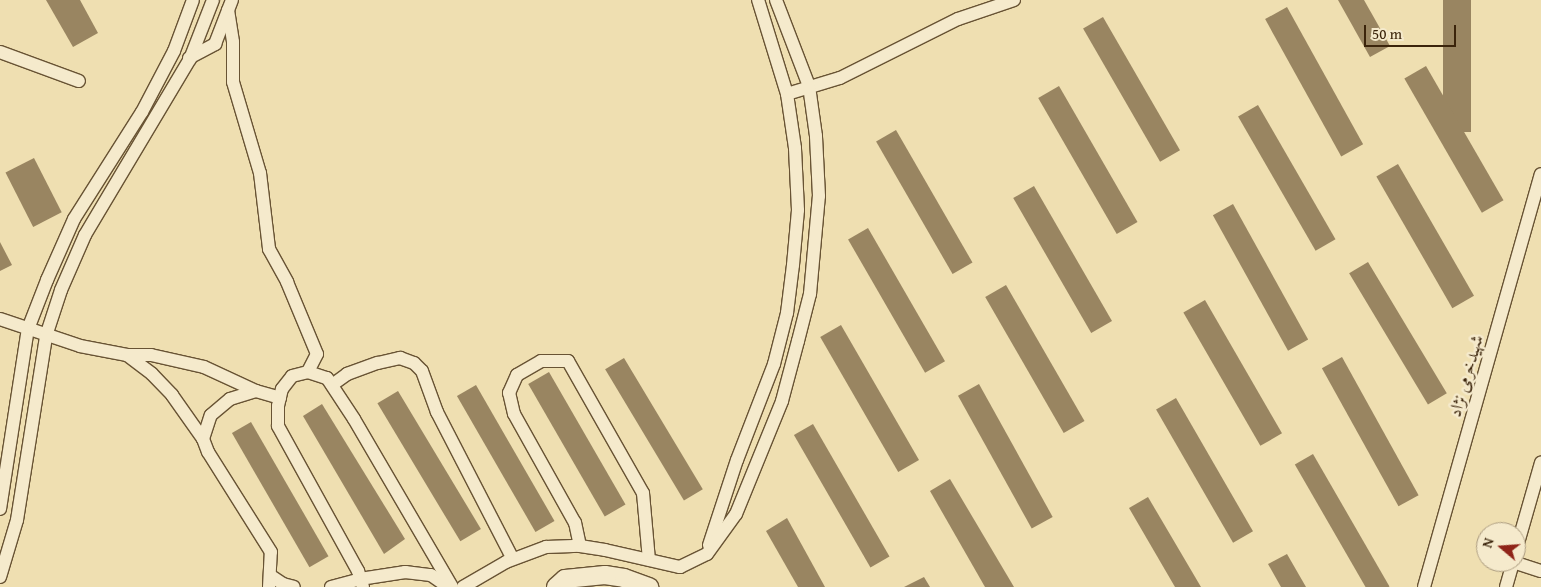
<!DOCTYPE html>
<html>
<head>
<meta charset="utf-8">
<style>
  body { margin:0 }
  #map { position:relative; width:1541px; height:587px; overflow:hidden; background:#efdfb1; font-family:"Gentium Book Plus",Amiri,serif }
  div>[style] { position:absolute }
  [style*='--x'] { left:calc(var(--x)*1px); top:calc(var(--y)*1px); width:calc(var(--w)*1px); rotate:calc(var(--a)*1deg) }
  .building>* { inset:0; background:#998561; transform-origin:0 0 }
  .roads { filter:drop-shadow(1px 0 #685334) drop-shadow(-1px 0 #685334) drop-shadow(0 1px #685334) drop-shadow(0 -1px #685334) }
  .street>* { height:12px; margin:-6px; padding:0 6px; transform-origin:6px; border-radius:6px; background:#f5eacc }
  .secondary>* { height:18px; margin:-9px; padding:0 9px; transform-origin:9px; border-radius:9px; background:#f5eacc }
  span { translate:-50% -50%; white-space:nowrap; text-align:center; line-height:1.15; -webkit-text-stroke:5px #f5eacc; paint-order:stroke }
  .street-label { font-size:18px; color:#3b240b }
  .north { position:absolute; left:1476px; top:522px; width:50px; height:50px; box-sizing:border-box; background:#f5eacc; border:1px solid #ab9b7f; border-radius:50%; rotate:288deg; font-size:14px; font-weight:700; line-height:20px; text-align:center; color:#3b240b }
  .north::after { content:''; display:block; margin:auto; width:18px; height:22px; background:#8f2418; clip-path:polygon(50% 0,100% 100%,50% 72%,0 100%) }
  .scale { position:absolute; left:1364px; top:25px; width:92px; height:22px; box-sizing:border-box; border:2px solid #3b240b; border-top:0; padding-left:6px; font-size:15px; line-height:18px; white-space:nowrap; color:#3b240b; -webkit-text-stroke:4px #f5eacc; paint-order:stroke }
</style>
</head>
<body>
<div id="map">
  <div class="building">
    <i style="clip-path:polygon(46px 0,80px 0,98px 33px,73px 47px)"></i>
    <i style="clip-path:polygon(1338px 0,1364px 0,1390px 46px,1370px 57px)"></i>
    <i style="left:1443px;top:0;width:28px;height:132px"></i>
    <i style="left:1287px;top:7px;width:157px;height:25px;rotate:61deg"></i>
    <i style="left:1103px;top:17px;width:154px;height:23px;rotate:60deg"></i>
    <i style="left:1426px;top:66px;width:155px;height:25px;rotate:60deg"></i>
    <i style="left:1059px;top:86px;width:157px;height:24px;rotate:60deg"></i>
    <i style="left:1258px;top:105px;width:155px;height:23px;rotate:60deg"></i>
    <i style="left:896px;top:130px;width:153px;height:23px;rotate:60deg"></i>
    <i style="left:34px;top:158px;width:61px;height:32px;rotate:63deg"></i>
    <i style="left:1398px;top:164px;width:152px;height:25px;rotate:60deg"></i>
    <i style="left:1034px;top:186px;width:156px;height:24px;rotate:60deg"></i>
    <i style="left:1233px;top:204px;width:155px;height:23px;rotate:61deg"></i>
    <i style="left:868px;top:228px;width:154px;height:23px;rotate:60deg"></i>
    <i style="clip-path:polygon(0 242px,12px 265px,0 271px)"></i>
    <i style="left:1368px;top:262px;width:153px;height:22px;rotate:59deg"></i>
    <i style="left:1006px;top:285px;width:157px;height:24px;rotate:60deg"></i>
    <i style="left:1205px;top:300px;width:154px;height:25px;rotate:60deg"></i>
    <i style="left:841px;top:325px;width:156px;height:24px;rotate:60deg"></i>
    <i style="left:1342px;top:357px;width:158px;height:23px;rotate:61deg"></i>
    <i style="left:624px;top:358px;width:153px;height:22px;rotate:59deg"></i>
    <i style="left:549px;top:372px;width:153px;height:24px;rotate:60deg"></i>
    <i style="left:979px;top:384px;width:152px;height:24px;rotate:61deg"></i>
    <i style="left:476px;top:385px;width:157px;height:22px;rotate:60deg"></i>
    <i style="left:398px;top:391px;width:161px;height:24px;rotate:59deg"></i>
    <i style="left:1176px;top:398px;width:154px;height:23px;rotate:60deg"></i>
    <i style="clip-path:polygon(322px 404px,405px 539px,384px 554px,303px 416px)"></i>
    <i style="left:251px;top:422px;width:155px;height:22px;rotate:60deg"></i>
    <i style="left:813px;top:424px;width:153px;height:22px;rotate:60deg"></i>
    <i style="left:1313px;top:454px;width:153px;height:21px;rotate:60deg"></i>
    <i style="clip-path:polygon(950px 479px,1014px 587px,985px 587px,930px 491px)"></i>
    <i style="clip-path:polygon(1148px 497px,1201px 587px,1175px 587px,1129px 508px)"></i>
    <i style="clip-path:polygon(787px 518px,825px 587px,798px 587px,766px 531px)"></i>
    <i style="clip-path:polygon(1287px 554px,1306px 587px,1281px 587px,1268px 564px)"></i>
    <i style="clip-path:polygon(924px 577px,930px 587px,904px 587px)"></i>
  </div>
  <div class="roads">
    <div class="street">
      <i style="--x:228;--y:10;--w:32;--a:81"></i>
      <i style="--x:233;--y:42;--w:40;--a:90"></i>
      <i style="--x:233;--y:82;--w:95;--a:73.5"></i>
      <i style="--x:260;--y:173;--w:77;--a:83.2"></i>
      <i style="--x:269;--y:249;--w:38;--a:61"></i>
      <i style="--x:287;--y:282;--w:78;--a:67.4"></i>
      <i style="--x:317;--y:354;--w:20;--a:117"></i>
      <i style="--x:0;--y:52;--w:84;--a:20.2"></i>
      <i style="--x:189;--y:58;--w:30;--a:-28"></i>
      <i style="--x:215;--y:44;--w:47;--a:-68.9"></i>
      <i style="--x:787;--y:94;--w:55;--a:-16.8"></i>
      <i style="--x:840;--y:78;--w:132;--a:-26.6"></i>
      <i style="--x:958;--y:19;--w:59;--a:-18.7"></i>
      <i style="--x:0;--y:319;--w:84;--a:18.6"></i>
      <i style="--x:80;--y:346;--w:48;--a:10.8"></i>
      <i style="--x:127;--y:355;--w:31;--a:37"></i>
      <i style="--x:152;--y:374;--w:29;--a:46"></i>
      <i style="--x:172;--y:395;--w:54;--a:54.8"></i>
      <i style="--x:127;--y:355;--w:24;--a:0"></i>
      <i style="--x:151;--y:355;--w:54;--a:12.8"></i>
      <i style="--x:204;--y:367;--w:57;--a:24.8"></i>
      <i style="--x:332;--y:385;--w:19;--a:-36"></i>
      <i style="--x:347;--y:374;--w:33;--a:-20"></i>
      <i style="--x:378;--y:363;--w:23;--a:-13"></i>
      <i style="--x:400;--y:358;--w:15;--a:20"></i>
      <i style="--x:414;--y:363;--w:11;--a:45"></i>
      <i style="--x:422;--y:371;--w:44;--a:69.9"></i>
      <i style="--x:437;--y:412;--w:165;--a:62.7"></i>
      <i style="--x:0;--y:509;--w:182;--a:-81.2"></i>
      <i style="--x:28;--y:329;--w:53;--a:-68.8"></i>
      <i style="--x:47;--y:280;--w:67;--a:-66.1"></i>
      <i style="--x:74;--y:219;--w:127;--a:-57.6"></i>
      <i style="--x:142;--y:112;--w:69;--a:-62.3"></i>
      <i style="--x:174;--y:51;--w:54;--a:-69.6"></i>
      <i style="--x:709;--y:545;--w:89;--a:-71.8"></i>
      <i style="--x:737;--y:460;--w:103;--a:-68.9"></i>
      <i style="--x:774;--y:364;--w:53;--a:-75.7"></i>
      <i style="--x:787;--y:313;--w:48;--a:-82.9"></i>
      <i style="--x:793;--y:265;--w:55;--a:-84.8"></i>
      <i style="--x:798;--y:210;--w:62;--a:-92.8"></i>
      <i style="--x:795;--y:148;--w:55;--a:-98.4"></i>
      <i style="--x:787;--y:94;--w:98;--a:-107.1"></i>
      <i style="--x:580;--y:546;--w:24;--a:-102"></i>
      <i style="--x:575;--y:523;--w:125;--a:-119.2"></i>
      <i style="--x:514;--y:414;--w:22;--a:-103"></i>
      <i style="--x:509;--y:393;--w:20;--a:-66"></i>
      <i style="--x:517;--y:375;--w:28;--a:-30"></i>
      <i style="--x:541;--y:361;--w:27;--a:0"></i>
      <i style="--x:568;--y:361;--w:152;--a:60.4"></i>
      <i style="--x:643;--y:493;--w:67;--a:84.9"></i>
      <i style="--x:1516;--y:550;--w:91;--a:-74"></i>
      <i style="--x:1513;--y:562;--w:29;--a:18"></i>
      <i style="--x:271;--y:576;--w:14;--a:34"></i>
      <i style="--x:283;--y:584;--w:11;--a:15"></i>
      <i style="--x:0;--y:577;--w:59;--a:-73.4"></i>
      <i style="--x:17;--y:520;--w:186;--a:-81"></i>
      <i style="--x:46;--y:336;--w:48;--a:-71.9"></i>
      <i style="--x:61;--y:290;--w:60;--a:-66.4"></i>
      <i style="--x:85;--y:235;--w:205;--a:-59.2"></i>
      <i style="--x:190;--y:59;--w:63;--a:-68.7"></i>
      <i style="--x:269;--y:587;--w:35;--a:-87"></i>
      <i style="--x:271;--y:552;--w:118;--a:-122.2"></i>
      <i style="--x:208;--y:452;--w:14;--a:-111"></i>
      <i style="--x:203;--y:439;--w:25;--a:-72"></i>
      <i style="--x:211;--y:415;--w:25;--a:-40"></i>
      <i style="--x:230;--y:399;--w:27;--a:-17"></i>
      <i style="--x:256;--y:391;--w:25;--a:16"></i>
      <i style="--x:331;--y:587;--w:30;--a:-15"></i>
      <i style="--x:360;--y:579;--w:46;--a:-8.8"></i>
      <i style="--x:405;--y:572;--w:26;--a:7"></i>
      <i style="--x:431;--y:575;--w:21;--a:35"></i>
      <i style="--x:363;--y:587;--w:17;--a:-107"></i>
      <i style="--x:358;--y:571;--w:166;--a:-118.9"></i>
      <i style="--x:278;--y:426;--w:20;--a:-90"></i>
      <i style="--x:278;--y:406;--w:17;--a:-77"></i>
      <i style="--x:282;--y:389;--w:16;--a:-52"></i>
      <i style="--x:292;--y:376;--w:16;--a:-14"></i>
      <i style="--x:308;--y:372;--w:20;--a:18"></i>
      <i style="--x:327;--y:378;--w:49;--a:56.6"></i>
      <i style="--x:354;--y:419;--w:194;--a:59.7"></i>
      <i style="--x:463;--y:587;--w:50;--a:-30.2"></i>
      <i style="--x:506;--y:562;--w:43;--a:-20.6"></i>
      <i style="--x:546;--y:547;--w:34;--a:-2"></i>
      <i style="--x:580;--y:546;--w:25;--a:9"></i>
      <i style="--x:605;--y:550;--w:77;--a:12.8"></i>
      <i style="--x:680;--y:567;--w:30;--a:-26"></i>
      <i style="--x:707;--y:554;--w:49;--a:-54.1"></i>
      <i style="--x:736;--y:514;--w:122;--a:-67.8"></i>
      <i style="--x:782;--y:401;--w:62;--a:-75.1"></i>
      <i style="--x:798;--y:341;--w:49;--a:-75.7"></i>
      <i style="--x:810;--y:294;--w:98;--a:-84.8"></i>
      <i style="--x:819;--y:196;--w:60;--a:-92.9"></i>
      <i style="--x:816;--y:136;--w:50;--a:-98"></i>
      <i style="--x:809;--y:86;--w:92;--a:-111"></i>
      <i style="--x:1424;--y:587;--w:429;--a:-74.2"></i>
      <i style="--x:1506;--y:587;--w:26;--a:-74"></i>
    </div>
    <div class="secondary">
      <i style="--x:556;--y:587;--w:12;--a:-42"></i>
      <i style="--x:565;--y:579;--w:40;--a:-5.7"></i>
      <i style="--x:605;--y:575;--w:19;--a:9"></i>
      <i style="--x:624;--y:578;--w:27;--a:20"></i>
    </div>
  </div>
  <div class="street-label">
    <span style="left:1466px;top:376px;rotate:-74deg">شهیدخرمی نژاد</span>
  </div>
  <div class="north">N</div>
  <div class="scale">50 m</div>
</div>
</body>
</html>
